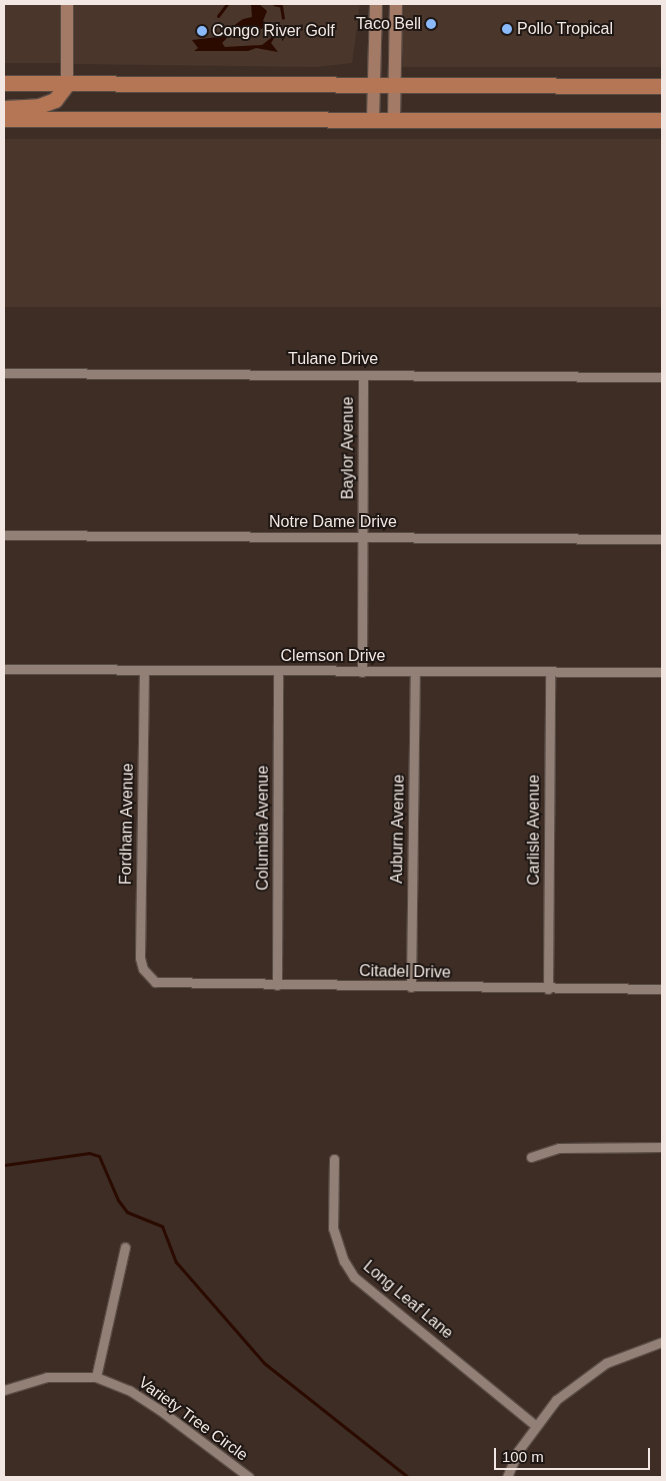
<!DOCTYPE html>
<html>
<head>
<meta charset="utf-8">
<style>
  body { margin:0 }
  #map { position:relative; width:666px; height:1481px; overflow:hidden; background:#3d2d25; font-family:Helvetica,sans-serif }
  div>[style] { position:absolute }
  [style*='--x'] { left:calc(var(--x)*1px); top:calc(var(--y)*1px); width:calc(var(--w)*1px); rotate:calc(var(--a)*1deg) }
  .built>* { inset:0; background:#4b362b; transform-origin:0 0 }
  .water>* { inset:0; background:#2b0a00 }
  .stream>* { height:3px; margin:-1.5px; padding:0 1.5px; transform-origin:1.5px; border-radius:1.5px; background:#2b0a00 }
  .roads { filter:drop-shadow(1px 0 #594c45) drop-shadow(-1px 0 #594c45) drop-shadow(0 1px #594c45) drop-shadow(0 -1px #594c45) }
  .street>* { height:9px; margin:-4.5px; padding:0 4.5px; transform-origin:4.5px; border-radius:4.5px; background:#927f76 }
  .secondary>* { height:12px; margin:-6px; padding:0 6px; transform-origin:6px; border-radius:6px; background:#a37a66 }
  .primary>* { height:15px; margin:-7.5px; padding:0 7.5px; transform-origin:7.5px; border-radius:7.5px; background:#b57655 }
  .dots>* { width:14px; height:14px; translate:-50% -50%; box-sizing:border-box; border:2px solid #1e1714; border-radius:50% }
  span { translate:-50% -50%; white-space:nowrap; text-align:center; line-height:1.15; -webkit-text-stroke:4px #1e1714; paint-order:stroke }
  .poi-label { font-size:16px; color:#f2e7e2 }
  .right { translate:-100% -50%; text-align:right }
  .left { translate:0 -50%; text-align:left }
  .street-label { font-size:16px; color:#f2e7e2 }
  .frame { position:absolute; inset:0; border:5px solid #f2e7e2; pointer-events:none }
  .scale { position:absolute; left:494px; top:1448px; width:156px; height:22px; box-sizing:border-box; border:2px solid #f2e7e2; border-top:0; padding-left:6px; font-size:15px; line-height:18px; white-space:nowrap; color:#f2e7e2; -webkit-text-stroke:4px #1e1714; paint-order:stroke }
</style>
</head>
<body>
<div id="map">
  <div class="built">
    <i style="left:4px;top:4px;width:58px;height:59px"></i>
    <i style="clip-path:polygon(72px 4px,360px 4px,352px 63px,316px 67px,72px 64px)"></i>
    <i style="left:402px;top:4px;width:260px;height:63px"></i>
    <i style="left:662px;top:139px;width:168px;height:658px;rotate:90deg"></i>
  </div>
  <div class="water">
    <i style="clip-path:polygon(evenodd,251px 4px,259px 4px,267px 11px,263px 21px,280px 29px,271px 43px,278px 52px,256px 48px,248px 51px,194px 51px,198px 48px,192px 40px,218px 37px,243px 19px,252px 17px,251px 4px,267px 27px,271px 29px,271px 38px,262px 45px,225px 47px,222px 43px,236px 29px,254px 31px,267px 27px)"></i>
  </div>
  <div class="stream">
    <i style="--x:274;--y:4;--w:7;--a:16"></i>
    <i style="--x:281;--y:6;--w:12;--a:81"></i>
    <i style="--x:218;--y:16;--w:15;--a:-53"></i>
    <i style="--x:4;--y:1165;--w:86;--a:-8"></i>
    <i style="--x:89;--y:1153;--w:10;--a:17"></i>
    <i style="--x:99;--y:1156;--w:48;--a:66.6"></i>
    <i style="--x:118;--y:1200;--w:15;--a:53"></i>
    <i style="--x:127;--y:1212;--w:38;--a:22"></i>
    <i style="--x:162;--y:1226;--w:39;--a:69"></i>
    <i style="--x:176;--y:1262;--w:134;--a:48.9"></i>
    <i style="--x:264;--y:1363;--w:184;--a:38.4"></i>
  </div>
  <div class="roads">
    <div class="street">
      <i style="--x:4;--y:373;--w:658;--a:0.35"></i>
      <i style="--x:4;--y:535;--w:658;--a:0.35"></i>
      <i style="--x:4;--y:669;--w:658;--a:0.26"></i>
      <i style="--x:144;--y:670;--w:288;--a:90.8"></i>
      <i style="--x:140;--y:958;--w:11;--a:75"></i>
      <i style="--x:143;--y:969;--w:18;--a:47"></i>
      <i style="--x:155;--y:982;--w:507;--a:0.79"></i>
      <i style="--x:362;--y:672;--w:297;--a:-89.8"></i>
      <i style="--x:277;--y:985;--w:314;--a:-89.8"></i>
      <i style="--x:411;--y:987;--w:315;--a:-89.3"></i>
      <i style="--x:548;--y:989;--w:317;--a:-89.6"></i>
      <i style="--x:531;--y:1157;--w:29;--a:-18"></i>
      <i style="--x:559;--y:1148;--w:103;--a:-0.6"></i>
      <i style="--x:334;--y:1159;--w:69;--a:90.8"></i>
      <i style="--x:333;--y:1228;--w:35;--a:72"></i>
      <i style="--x:344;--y:1261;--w:19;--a:58"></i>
      <i style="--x:354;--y:1277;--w:234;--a:39.3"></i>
      <i style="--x:96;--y:1377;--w:133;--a:-77.4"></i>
      <i style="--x:4;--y:1390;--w:45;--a:-16.8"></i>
      <i style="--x:47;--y:1377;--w:49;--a:0"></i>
      <i style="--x:96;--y:1377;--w:35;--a:22"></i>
      <i style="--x:129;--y:1390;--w:37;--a:33"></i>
      <i style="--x:160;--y:1410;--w:111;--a:37"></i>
      <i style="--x:507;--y:1477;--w:28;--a:-67"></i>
      <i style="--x:518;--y:1451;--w:64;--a:-53.3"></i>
      <i style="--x:556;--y:1400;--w:62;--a:-36.5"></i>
      <i style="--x:606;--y:1363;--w:60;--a:-20.6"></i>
    </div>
    <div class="secondary">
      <i style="--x:67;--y:84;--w:80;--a:-90"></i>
      <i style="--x:373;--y:119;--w:115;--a:-88.5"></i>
      <i style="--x:394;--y:119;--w:115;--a:-89"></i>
    </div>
    <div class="primary">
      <i style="--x:4;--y:83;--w:658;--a:0.26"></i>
      <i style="--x:4;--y:108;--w:35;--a:-3"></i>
      <i style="--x:39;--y:106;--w:17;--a:-21"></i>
      <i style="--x:55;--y:100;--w:20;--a:-53"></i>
      <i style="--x:4;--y:119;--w:658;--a:0.09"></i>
    </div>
  </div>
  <div class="dots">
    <i style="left:431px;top:24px;background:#8bbafc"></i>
    <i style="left:507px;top:29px;background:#8bbafc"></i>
    <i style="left:202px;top:31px;background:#8bbafc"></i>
  </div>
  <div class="poi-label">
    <span class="right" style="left:421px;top:24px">Taco Bell</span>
    <span class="left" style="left:517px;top:29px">Pollo Tropical</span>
    <span class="left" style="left:212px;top:31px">Congo River Golf</span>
  </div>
  <div class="street-label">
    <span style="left:333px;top:359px">Tulane Drive</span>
    <span style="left:348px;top:448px;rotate:-90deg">Baylor Avenue</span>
    <span style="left:333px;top:522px">Notre Dame Drive</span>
    <span style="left:333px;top:656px">Clemson Drive</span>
    <span style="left:127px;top:824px;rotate:-89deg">Fordham Avenue</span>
    <span style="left:263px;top:828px;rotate:-90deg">Columbia Avenue</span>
    <span style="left:398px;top:829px;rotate:-89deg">Auburn Avenue</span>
    <span style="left:534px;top:830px;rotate:-90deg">Carlisle Avenue</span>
    <span style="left:405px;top:972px;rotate:1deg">Citadel Drive</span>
    <span style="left:408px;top:1300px;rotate:40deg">Long Leaf Lane</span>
    <span style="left:193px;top:1419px;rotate:36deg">Variety Tree Circle</span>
  </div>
  <div class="frame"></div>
  <div class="scale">100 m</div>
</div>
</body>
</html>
